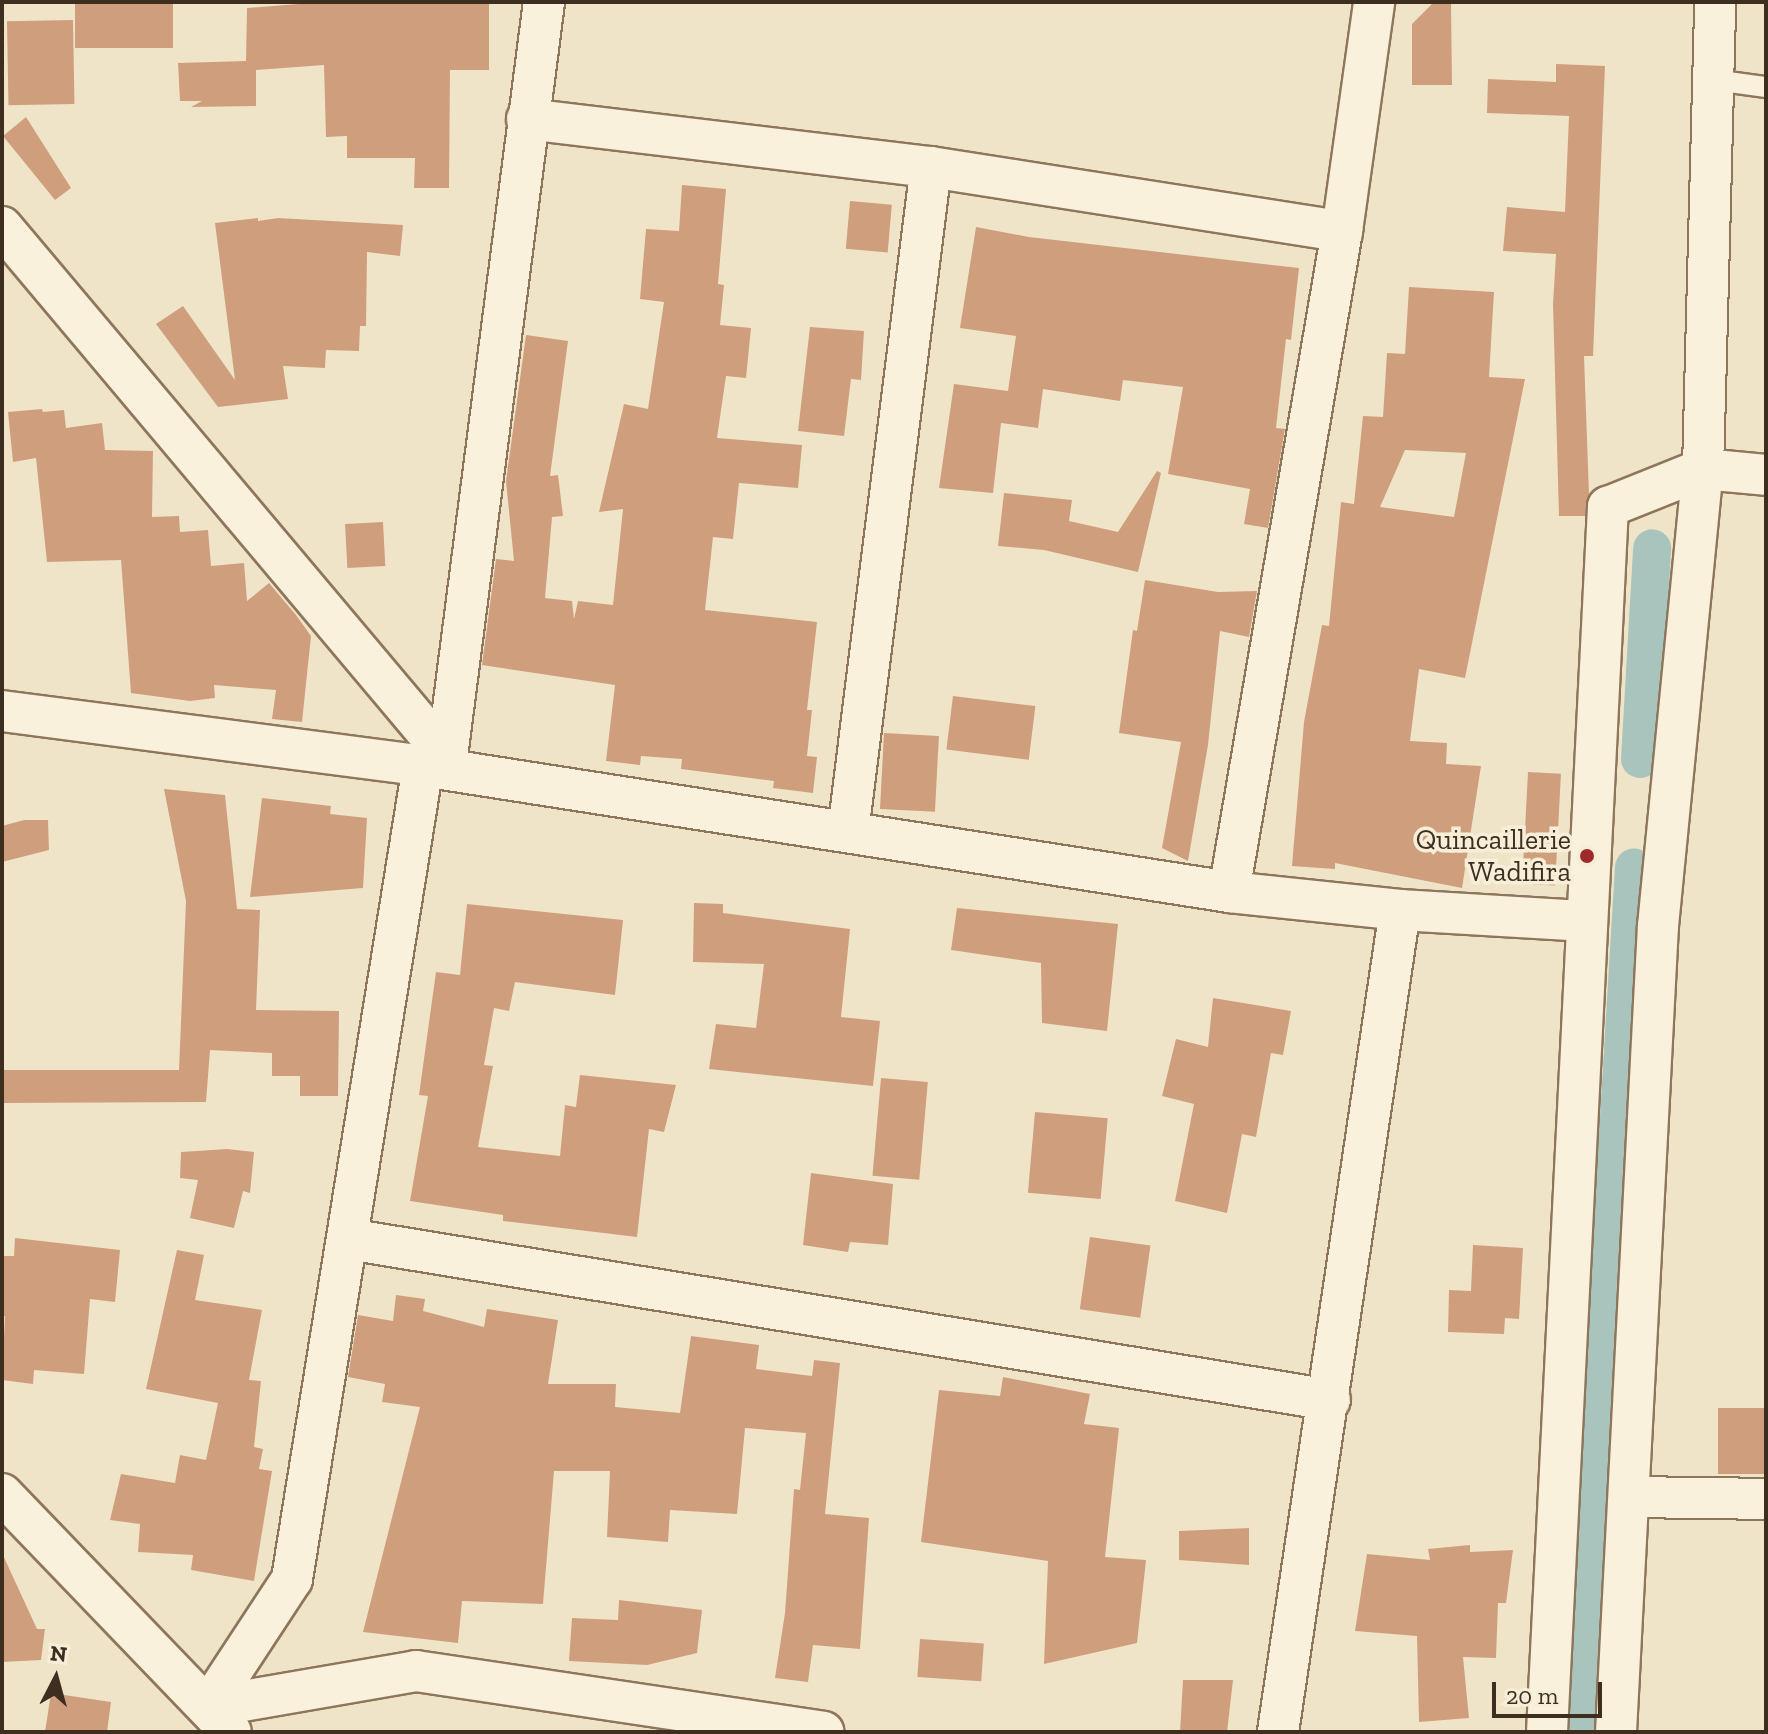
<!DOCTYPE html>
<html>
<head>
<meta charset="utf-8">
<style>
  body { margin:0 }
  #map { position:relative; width:1768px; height:1734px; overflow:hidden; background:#f0e4c8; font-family:"Zilla Slab",serif }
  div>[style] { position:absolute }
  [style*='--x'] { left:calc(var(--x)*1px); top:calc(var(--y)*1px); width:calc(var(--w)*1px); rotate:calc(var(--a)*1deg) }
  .canal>* { height:38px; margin:-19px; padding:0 19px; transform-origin:19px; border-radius:19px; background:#a9c4bc }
  .building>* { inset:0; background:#cf9f7d; transform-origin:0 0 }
  .roads { filter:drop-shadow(2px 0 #8d765c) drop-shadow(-2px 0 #8d765c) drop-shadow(0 2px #8d765c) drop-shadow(0 -2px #8d765c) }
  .service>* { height:20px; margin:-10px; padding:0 10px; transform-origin:10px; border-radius:10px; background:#faf1dc }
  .minor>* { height:40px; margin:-20px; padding:0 20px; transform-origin:20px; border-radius:20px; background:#faf1dc }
  .dots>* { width:22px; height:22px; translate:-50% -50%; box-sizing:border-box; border:4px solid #f7eed8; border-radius:50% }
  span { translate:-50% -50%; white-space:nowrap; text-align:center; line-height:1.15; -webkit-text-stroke:7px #f7eed8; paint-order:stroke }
  .poi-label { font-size:28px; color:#3d2e20 }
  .right { translate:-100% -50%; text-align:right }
  .frame { position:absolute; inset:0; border:4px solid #3d2e20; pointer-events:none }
  .north { position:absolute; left:16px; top:1638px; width:80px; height:80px; -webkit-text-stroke:6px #f7eed8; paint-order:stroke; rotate:6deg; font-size:22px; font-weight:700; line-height:32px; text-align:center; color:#3d2e20 }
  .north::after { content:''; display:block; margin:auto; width:28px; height:36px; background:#3d2e20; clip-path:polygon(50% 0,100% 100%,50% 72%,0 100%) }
  .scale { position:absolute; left:1492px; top:1682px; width:110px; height:36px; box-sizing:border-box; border:4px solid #3d2e20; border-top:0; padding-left:10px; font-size:24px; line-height:28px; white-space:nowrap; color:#3d2e20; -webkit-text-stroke:6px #f7eed8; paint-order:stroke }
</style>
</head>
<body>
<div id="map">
  <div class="canal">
    <i style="--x:1640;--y:759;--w:211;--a:-86.7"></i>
    <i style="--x:1582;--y:1732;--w:866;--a:-86.56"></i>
  </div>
  <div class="building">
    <i style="left:75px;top:2px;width:98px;height:46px"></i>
    <i style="clip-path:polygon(324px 2px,489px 2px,489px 70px,450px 70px,449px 188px,414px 188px,415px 158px,347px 158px,347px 136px,326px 137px,324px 65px,256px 70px,256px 106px,191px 107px,202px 101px,180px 101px,178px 63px,246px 61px,247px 8px)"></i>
    <i style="clip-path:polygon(1434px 2px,1451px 2px,1452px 85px,1412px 85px,1412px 24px)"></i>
    <i style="left:73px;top:20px;width:84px;height:66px;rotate:89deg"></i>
    <i style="clip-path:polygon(1556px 64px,1605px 66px,1593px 356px,1584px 356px,1589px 494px,1585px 516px,1559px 516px,1553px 304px,1556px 254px,1503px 251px,1507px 207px,1565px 212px,1569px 116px,1487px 113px,1488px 79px,1556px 82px)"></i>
    <i style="clip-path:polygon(26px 117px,71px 188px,55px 200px,3px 136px)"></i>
    <i style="clip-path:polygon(682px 185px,726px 189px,718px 284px,724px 285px,720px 325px,751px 328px,746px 378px,726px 376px,717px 438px,802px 445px,798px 488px,739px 483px,733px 539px,713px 537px,705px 610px,817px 622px,807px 710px,812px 710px,807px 756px,817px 757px,813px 793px,773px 788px,774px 781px,681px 769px,682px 759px,641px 756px,640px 765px,606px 761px,615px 685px,482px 665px,496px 559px,514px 561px,506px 481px,526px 335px,568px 341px,550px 476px,558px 475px,563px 516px,552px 517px,545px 598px,572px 601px,574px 619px,578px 601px,613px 605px,623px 509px,599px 512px,624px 404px,648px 409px,664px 302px,640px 299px,646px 229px,679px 231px)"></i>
    <i style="left:850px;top:201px;width:42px;height:48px;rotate:5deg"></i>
    <i style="clip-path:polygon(258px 218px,258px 221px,278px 218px,403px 225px,400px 256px,367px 252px,366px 326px,360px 326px,359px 351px,326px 350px,325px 368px,283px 366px,288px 399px,218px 407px,156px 324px,183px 306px,235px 380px,215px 223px)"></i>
    <i style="clip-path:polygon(976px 227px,1029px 237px,1299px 268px,1291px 340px,1286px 339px,1276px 428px,1285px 429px,1268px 528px,1244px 524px,1250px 489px,1168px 474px,1183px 387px,1123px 380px,1120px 401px,1043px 389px,1038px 428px,1001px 423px,993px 493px,939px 488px,954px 384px,1008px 391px,1016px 336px,960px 328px)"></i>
    <i style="clip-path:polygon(evenodd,1409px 287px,1494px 292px,1489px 377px,1525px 379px,1465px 678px,1419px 669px,1410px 741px,1447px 743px,1446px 764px,1481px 766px,1462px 888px,1335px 863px,1335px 869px,1292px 866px,1304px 722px,1322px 625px,1329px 626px,1341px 502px,1354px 504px,1363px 416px,1383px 417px,1387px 353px,1405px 354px,1409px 287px,1405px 450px,1466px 453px,1454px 517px,1380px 507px,1405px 450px)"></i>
    <i style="clip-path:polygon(810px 327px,864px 331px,861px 380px,851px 379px,844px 436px,798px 431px)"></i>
    <i style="clip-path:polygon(42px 409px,43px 412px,64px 410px,66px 428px,102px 423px,105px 450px,153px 451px,152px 517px,179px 516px,180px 532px,208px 530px,211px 566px,244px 563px,247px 601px,269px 583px,296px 615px,311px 636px,302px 722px,272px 719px,276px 690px,214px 685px,215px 698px,190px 701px,131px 693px,121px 560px,47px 562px,36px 458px,13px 462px,8px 412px)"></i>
    <i style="clip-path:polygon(1157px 471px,1161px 473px,1138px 572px,1044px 550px,998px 546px,1004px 493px,1072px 500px,1069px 521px,1118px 532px)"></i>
    <i style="left:383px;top:522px;width:44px;height:38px;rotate:87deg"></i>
    <i style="clip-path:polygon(1145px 580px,1218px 592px,1257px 591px,1249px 637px,1220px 631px,1208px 745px,1188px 861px,1162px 848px,1181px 742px,1119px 733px,1133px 630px,1137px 631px)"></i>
    <i style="left:953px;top:696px;width:83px;height:54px;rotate:7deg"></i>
    <i style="left:884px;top:733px;width:55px;height:76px;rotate:3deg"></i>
    <i style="left:1528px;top:772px;width:33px;height:112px;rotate:3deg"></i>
    <i style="clip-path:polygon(164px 789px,225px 795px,237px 909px,260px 910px,256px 1010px,339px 1011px,338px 1096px,300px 1096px,300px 1076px,272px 1076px,272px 1053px,210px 1050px,206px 1102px,2px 1103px,2px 1070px,179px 1070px,186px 901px)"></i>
    <i style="clip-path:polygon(262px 798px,331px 806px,330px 814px,367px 818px,363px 888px,250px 897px)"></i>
    <i style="clip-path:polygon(24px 820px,48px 820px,49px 850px,2px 862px,2px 826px)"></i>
    <i style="clip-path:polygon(694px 903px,723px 904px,723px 913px,850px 929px,841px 1017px,880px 1021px,873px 1086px,709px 1069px,716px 1024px,756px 1028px,764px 964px,693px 962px)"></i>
    <i style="clip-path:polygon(467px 904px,623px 920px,615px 995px,515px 982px,509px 1011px,494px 1008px,484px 1065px,493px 1066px,478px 1147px,560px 1156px,565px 1105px,576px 1107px,580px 1075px,676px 1085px,664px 1132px,649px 1129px,637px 1237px,503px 1221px,503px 1215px,410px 1201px,428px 1096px,419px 1095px,436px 972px,460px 975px)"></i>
    <i style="clip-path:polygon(957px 908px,1118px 924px,1107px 1031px,1042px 1023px,1041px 963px,951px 950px)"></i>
    <i style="clip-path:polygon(1213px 998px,1291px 1011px,1283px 1055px,1271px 1053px,1256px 1137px,1242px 1134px,1227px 1213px,1175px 1201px,1194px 1104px,1162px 1096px,1176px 1039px,1208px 1047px)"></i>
    <i style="left:881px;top:1078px;width:47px;height:98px;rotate:5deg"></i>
    <i style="left:1035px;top:1112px;width:73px;height:81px;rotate:5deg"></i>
    <i style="clip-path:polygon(227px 1149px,254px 1152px,250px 1193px,243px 1191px,234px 1228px,190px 1218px,198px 1180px,180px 1178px,181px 1152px)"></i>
    <i style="clip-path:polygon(811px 1173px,893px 1184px,888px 1245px,850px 1242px,848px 1252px,803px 1245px)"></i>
    <i style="left:1090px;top:1237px;width:61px;height:73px;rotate:8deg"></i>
    <i style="clip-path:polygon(15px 1238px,120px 1250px,115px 1302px,90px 1299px,84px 1374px,34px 1370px,33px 1384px,2px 1380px,5px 1316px,2px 1316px,2px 1256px,14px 1256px)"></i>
    <i style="clip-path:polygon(1473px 1245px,1523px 1248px,1519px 1319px,1505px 1318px,1504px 1334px,1448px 1332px,1449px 1290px,1471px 1291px)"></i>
    <i style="clip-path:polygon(177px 1250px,204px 1255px,195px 1300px,262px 1310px,249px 1380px,261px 1381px,254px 1447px,263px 1449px,259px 1469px,272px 1471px,254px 1581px,191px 1570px,193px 1555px,138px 1552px,140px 1524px,110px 1520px,121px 1474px,175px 1483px,180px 1455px,206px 1460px,218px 1403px,146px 1389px)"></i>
    <i style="clip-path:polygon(396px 1295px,425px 1299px,423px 1311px,484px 1327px,487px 1309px,558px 1320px,548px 1384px,616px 1384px,615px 1407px,680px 1413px,691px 1336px,759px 1345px,756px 1369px,812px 1376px,814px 1360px,840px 1363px,825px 1514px,869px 1518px,860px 1649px,813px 1645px,808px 1682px,775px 1678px,785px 1613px,794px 1489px,800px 1490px,806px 1433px,745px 1428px,737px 1514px,670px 1510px,668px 1542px,607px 1537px,610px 1471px,554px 1471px,543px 1604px,462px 1601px,458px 1643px,363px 1632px,420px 1407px,382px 1402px,385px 1384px,348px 1377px,358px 1315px,393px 1321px)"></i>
    <i style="clip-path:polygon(1003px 1377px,1090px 1394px,1084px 1424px,1119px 1428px,1105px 1557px,1146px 1560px,1137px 1643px,1044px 1664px,1048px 1561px,921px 1542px,939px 1390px,1000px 1396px)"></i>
    <i style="left:1766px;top:1408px;width:66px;height:48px;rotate:90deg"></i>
    <i style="clip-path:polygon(1249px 1528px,1249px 1565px,1179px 1560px,1179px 1531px)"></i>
    <i style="clip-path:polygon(1470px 1545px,1470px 1552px,1513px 1550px,1506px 1603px,1498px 1603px,1496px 1658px,1463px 1657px,1469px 1718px,1419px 1722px,1417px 1636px,1355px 1631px,1367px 1554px,1430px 1560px,1428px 1549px)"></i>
    <i style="clip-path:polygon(2px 1553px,37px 1629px,45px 1629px,41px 1660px,2px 1662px)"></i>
    <i style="clip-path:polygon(619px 1600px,702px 1610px,697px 1653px,647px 1665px,569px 1661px,572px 1618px,618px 1620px)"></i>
    <i style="left:920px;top:1639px;width:64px;height:38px;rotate:4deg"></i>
    <i style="clip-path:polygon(1183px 1680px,1233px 1680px,1227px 1732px,1180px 1732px)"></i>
    <i style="clip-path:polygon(51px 1693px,111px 1702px,107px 1732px,45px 1732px)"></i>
  </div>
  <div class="roads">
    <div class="service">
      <i style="--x:1714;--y:80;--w:52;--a:7.7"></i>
    </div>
    <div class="minor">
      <i style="--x:527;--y:119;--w:407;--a:6.8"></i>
      <i style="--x:931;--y:167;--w:416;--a:8.9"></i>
      <i style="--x:2;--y:227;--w:691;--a:49.93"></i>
      <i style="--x:2;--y:711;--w:425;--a:7.4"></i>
      <i style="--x:423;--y:766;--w:816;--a:8.88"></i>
      <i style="--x:1229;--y:892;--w:172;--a:6"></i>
      <i style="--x:1400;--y:910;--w:187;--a:3.4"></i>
      <i style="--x:848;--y:832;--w:670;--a:-82.89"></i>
      <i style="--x:1229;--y:892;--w:671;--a:-80.3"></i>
      <i style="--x:1342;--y:231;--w:231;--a:-82"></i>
      <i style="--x:348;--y:1239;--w:995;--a:9.31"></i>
      <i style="--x:2;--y:1494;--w:330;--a:46.1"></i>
      <i style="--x:1630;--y:1497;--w:136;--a:0.8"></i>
      <i style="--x:208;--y:1707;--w:153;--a:-56.7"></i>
      <i style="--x:292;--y:1579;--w:823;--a:-80.85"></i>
      <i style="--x:423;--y:766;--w:26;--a:-23"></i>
      <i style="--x:447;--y:756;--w:760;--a:-82.67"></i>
      <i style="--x:208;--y:1707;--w:211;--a:-9.8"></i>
      <i style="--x:416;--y:1671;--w:412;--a:8.5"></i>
      <i style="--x:1278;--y:1732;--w:831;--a:-81.56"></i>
      <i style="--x:1547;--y:1732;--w:1227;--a:-87.15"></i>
      <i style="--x:1608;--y:507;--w:102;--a:-21.8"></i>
      <i style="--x:1703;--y:469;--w:63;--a:5.4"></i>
      <i style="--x:1616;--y:1732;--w:807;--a:-87.02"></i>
      <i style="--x:1658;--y:926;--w:459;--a:-84.4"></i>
      <i style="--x:1703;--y:469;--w:467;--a:-88.5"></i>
    </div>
  </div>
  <div class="dots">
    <i style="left:1587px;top:856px;background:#9e2a2b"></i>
  </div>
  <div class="poi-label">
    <span class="right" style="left:1571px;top:856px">Quincaillerie<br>Wadifira</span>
  </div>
  <div class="frame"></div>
  <div class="north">N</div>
  <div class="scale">20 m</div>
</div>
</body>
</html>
